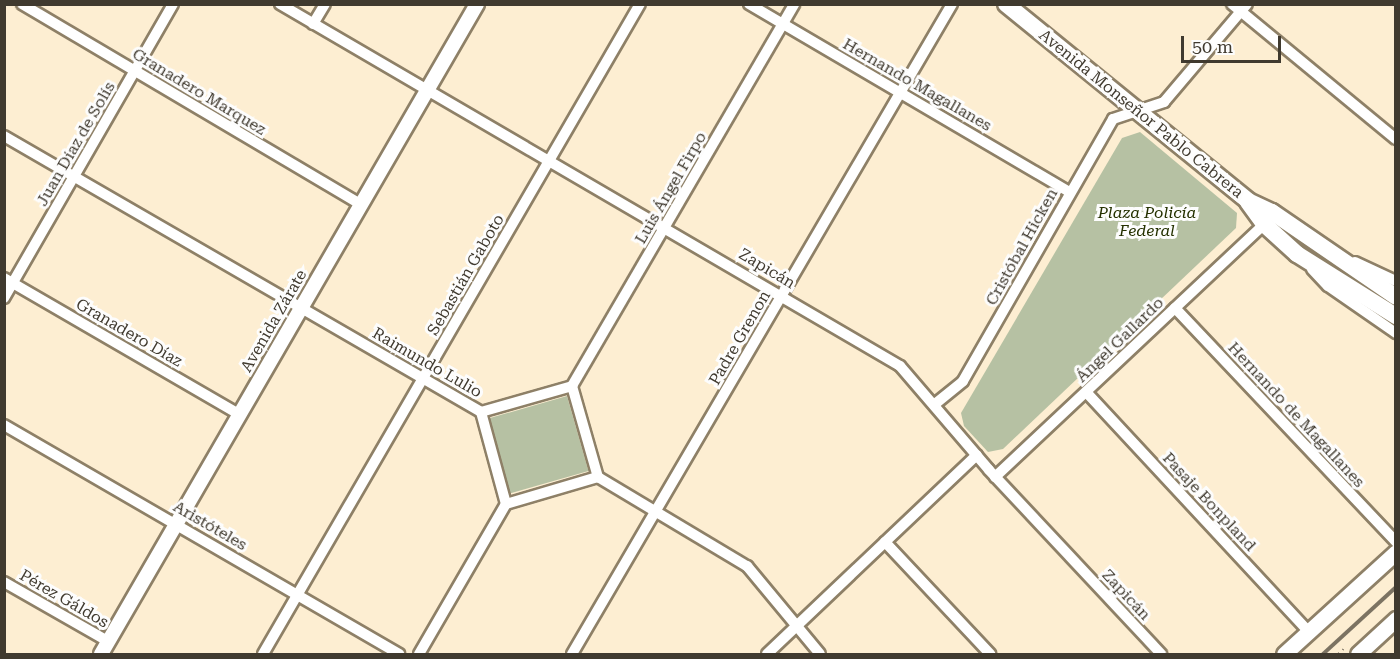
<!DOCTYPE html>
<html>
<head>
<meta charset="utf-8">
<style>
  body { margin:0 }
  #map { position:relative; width:1400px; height:659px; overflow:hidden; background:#fdeed2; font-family:"Roboto Serif",serif }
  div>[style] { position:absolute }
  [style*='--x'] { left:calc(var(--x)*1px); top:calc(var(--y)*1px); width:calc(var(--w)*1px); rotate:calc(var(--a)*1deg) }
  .green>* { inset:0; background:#b6c1a3; transform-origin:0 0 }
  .path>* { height:2px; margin-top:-1px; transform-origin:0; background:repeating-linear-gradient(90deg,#988d7b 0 1.5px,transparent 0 6px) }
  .roads { filter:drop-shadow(2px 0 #8e8067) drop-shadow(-2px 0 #8e8067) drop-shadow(0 2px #8e8067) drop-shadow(0 -2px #8e8067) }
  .minor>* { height:10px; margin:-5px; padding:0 5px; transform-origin:5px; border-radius:5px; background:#fff }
  .tertiary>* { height:14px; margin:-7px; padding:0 7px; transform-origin:7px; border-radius:7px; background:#fff }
  .secondary>* { height:15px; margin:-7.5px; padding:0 7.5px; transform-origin:7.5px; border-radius:7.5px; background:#fff }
  .primary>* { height:16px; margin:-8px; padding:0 8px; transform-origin:8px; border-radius:8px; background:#fff }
  .rail>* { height:4px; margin:-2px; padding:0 2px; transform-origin:2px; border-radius:2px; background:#7c7362 }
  span { translate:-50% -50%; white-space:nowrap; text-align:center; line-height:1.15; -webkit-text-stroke:6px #fdfdfd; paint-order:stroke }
  .street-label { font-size:16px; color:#403a2f }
  .park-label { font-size:16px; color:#253100; font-style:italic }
  .frame { position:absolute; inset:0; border:6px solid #403a2f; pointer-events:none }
  .scale { position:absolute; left:1181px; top:36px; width:100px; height:27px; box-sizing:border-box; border:3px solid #403a2f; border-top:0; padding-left:8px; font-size:18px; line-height:21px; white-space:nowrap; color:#403a2f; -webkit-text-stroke:4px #fdfdfd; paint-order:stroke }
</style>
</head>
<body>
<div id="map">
  <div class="green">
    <i style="clip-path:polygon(1140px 132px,1237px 213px,1236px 228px,1003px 449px,988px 452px,964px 426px,961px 413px,1122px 138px)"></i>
    <i style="left:567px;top:396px;width:78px;height:82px;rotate:74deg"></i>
  </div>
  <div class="path">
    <i style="--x:1338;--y:654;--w:9;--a:-41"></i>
  </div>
  <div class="roads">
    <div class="minor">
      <i style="--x:22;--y:4;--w:393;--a:30.6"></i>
      <i style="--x:280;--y:4;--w:718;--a:30.28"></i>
      <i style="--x:900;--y:366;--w:137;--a:49.4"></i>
      <i style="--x:989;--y:470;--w:252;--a:46.9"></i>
      <i style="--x:749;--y:4;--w:371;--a:30.4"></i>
      <i style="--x:1232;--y:4;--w:212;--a:39.5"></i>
      <i style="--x:313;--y:24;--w:23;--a:-59"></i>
      <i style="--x:4;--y:136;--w:551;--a:30.05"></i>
      <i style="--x:481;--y:412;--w:95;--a:74.8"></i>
      <i style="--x:1355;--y:262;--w:45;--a:24.9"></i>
      <i style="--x:1312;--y:269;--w:23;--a:47"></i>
      <i style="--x:1328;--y:286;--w:83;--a:34.7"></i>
      <i style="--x:4;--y:278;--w:272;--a:30.1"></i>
      <i style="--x:4;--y:298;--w:339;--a:-60.1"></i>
      <i style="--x:1175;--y:308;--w:322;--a:46.6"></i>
      <i style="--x:572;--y:386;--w:95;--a:74.1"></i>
      <i style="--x:1087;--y:393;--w:326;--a:47.1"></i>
      <i style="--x:935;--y:404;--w:36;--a:-39"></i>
      <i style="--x:963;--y:381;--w:302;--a:-60.2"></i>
      <i style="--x:1113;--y:119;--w:54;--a:-18.4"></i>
      <i style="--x:1164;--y:102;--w:128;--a:-49.7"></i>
      <i style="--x:481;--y:412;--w:95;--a:-15.9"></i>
      <i style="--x:572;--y:386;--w:442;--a:-59.8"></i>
      <i style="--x:4;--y:425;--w:457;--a:30.1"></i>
      <i style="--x:995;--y:477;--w:369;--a:-43.2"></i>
      <i style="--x:506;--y:504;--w:96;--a:-16.4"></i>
      <i style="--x:598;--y:477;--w:174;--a:30.9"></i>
      <i style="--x:747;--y:566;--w:114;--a:50.3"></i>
      <i style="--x:885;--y:542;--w:154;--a:46.8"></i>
      <i style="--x:4;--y:582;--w:121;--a:29.7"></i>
      <i style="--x:263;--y:654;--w:751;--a:-59.89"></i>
      <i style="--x:419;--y:654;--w:173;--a:-59.9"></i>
      <i style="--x:572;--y:654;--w:753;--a:-59.69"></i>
      <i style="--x:767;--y:654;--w:289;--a:-43.5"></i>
    </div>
    <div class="tertiary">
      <i style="--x:101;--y:654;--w:751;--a:-59.95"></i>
    </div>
    <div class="secondary">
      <i style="--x:1284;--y:654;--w:151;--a:-42.3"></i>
      <i style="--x:1358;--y:654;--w:52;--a:-42.6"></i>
    </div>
    <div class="primary">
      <i style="--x:1006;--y:4;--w:312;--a:39.1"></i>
      <i style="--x:1248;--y:201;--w:26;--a:25"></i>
      <i style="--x:1272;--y:212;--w:150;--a:34.4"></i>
      <i style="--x:1248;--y:202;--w:27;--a:54"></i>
      <i style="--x:1264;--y:224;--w:45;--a:42.3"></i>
      <i style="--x:1297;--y:254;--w:117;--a:32.1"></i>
    </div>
  </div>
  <div class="rail">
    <i style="--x:1323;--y:654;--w:99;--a:-42.5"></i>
  </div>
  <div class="street-label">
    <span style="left:917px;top:85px;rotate:30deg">Hernando Magallanes</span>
    <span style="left:199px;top:92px;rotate:31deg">Granadero Marquez</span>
    <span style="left:1141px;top:114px;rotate:39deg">Avenida Monseñor Pablo Cabrera</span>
    <span style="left:76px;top:144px;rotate:-60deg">Juan Díaz de Solís</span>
    <span style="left:671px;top:188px;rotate:-60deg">Luis Ángel Firpo</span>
    <span style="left:1022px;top:247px;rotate:-61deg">Cristóbal Hicken</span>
    <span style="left:767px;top:269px;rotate:31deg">Zapicán</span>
    <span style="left:466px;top:275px;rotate:-60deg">Sebastián Gaboto</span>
    <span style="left:274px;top:321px;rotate:-60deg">Avenida Zárate</span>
    <span style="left:129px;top:333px;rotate:30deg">Granadero Díaz</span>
    <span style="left:740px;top:338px;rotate:-60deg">Padre Grenon</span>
    <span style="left:1120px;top:340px;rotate:-44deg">Ángel Gallardo</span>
    <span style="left:427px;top:363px;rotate:30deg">Raimundo Lulio</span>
    <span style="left:1296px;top:415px;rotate:47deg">Hernando de Magallanes</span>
    <span style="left:1209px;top:502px;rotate:47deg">Pasaje Bonpland</span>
    <span style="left:210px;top:526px;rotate:30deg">Aristóteles</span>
    <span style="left:1126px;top:595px;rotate:47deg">Zapicán</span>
    <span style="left:64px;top:599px;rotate:30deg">Pérez Gáldos</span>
  </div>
  <div class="park-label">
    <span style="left:1147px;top:222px">Plaza Policía<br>Federal</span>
  </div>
  <div class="frame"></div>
  <div class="scale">50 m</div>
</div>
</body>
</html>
